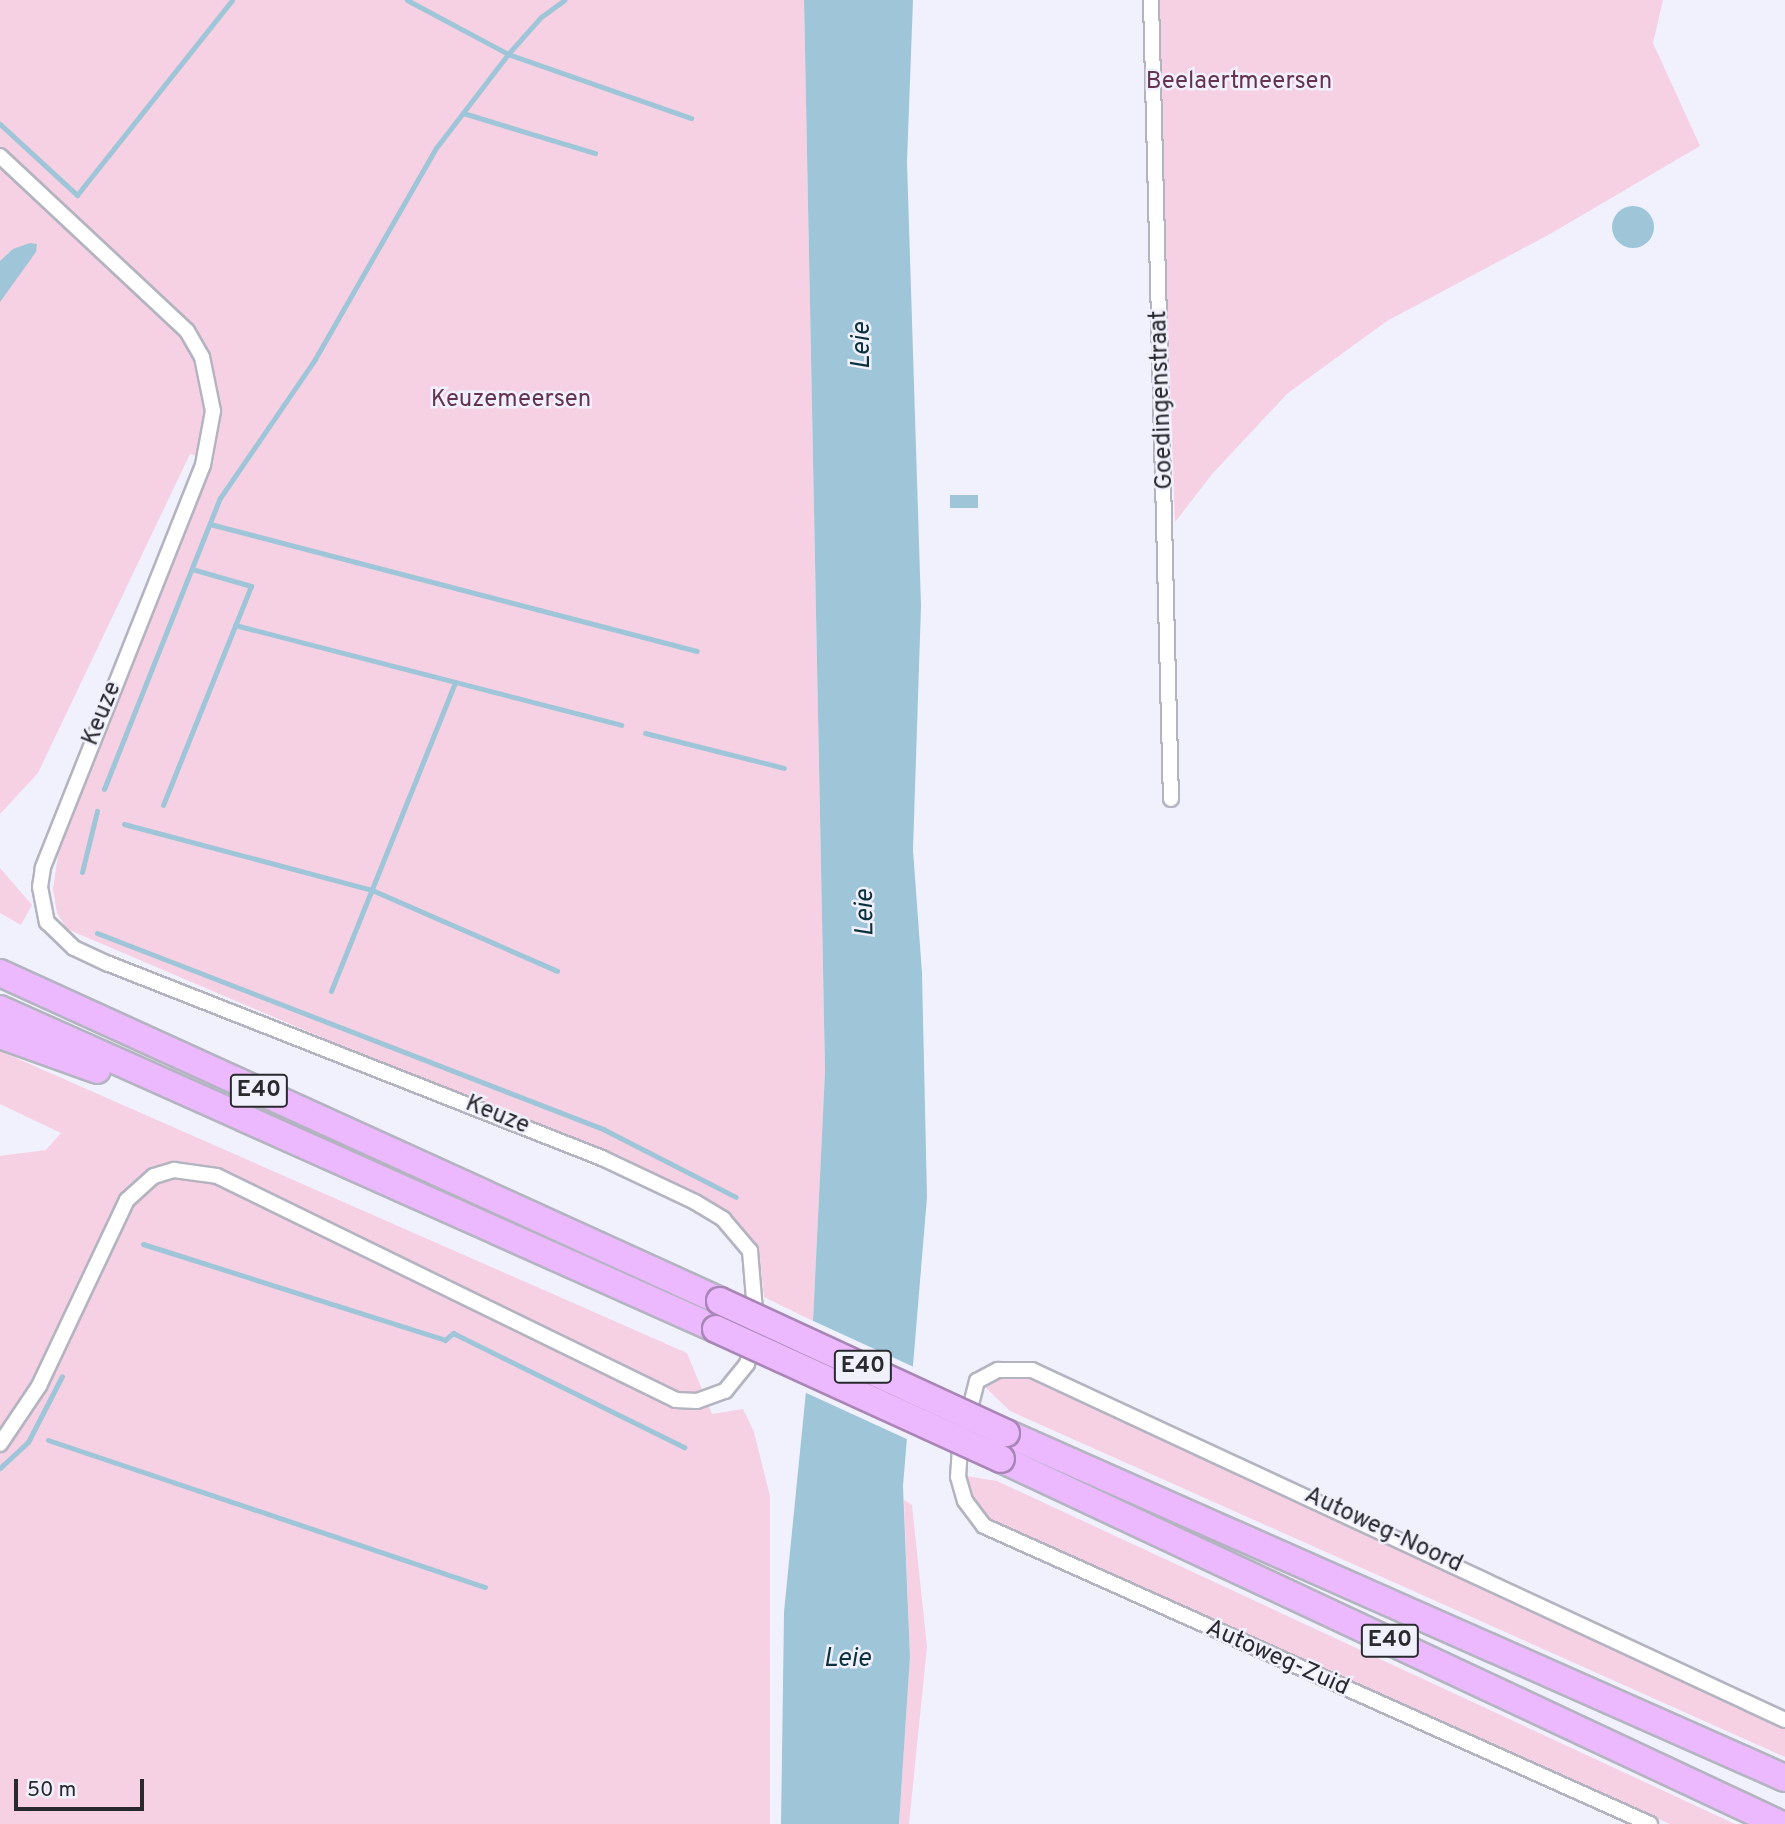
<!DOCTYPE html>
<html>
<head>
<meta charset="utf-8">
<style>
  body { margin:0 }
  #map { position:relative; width:1785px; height:1824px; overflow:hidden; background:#f1f1fe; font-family:Overpass,sans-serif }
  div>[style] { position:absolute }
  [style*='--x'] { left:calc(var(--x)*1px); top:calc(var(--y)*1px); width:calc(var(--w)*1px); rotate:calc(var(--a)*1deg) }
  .green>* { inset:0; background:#f6d0e3 }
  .water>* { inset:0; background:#9ec6d8; transform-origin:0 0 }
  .round { border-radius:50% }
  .pier>* { inset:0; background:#f1f1fe }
  .stream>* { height:5px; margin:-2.5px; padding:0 2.5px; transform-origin:2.5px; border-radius:2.5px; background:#9ec6d8 }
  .roads { filter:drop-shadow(2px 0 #b4b4c1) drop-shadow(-2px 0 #b4b4c1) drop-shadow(0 2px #b4b4c1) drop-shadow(0 -2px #b4b4c1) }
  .street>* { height:14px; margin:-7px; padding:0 7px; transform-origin:7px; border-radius:7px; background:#fff }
  .highway>* { height:26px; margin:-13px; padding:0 13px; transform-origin:13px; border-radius:13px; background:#ecb8fe }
  .bridges { filter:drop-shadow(2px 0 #a886b5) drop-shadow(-2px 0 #a886b5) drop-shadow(0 2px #a886b5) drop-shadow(0 -2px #a886b5) }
  .highway-bridge>* { height:26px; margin:-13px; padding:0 13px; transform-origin:13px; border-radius:13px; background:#ecb8fe }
  span { translate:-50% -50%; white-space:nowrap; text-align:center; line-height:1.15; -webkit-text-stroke:5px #f1f1fe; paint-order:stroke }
  .shield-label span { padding:2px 5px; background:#f1f1fe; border:2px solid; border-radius:5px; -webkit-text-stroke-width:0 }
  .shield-label { font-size:23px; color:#29292e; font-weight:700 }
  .park-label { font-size:24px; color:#65334f }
  .street-label { font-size:24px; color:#29292e }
  .water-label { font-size:26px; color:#0b303e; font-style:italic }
  .scale { position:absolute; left:14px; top:1779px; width:130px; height:32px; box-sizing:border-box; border:4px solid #29292e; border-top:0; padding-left:9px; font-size:21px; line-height:24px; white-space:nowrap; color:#29292e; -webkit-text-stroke:5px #f1f1fe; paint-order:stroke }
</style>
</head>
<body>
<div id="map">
  <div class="green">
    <i style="clip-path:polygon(0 0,804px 0,825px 1071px,813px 1321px,764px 1297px,759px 1250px,731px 1215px,621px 1156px,429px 1083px,67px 929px,57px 913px,53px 889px,59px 849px,214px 461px,190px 454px,38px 773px,0 814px)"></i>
    <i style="clip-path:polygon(1156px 0,1663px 0,1653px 43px,1700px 146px,1550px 234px,1387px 321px,1288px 393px,1213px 473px,1175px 522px)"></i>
    <i style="clip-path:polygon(0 868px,32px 905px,21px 925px,0 913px)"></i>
    <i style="clip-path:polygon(0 1051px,687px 1353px,712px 1414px,743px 1409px,754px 1432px,770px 1496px,770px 1824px,0 1824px,0 1156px,46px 1150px,61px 1133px,0 1104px)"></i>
    <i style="clip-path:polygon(1000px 1377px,1030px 1378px,1188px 1448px,1785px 1728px,1785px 1757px,1010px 1411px,984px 1386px)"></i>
    <i style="clip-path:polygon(966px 1476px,997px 1481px,1735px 1824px,1670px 1824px,1303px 1663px,989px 1519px,972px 1498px)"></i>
    <i style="clip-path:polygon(904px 1500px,912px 1505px,927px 1647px,909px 1824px,899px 1824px,910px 1657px)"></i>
  </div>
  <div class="water">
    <i style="clip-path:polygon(804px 0,913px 0,907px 162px,921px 606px,913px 850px,922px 973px,927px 1197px,903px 1486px,910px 1657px,899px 1824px,781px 1824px,784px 1612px,813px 1321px,825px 1071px)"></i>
    <i class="round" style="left:1612px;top:206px;width:42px;height:42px"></i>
    <i style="clip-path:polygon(30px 243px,37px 244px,36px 252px,0 302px,0 261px,13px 249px)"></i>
    <i style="left:978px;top:495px;width:13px;height:28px;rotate:90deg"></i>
  </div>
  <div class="pier">
    <i style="clip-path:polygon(809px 1319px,916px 1368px,911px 1441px,802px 1391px)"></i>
  </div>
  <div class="stream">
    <i style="--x:407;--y:0;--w:115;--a:28.1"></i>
    <i style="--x:508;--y:54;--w:194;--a:19.3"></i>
    <i style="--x:463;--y:113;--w:138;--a:16.9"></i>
    <i style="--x:0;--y:124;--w:105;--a:42.7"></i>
    <i style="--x:77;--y:195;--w:249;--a:-51.5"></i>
    <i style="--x:210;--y:524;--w:503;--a:14.62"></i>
    <i style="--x:235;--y:625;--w:399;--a:14.5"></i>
    <i style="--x:645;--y:733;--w:143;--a:14.1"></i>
    <i style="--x:104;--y:789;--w:313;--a:-68.3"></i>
    <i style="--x:220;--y:498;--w:168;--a:-55.6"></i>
    <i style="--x:315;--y:359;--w:243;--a:-60.2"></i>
    <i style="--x:436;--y:148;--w:118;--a:-52.5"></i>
    <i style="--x:508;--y:54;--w:50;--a:-48.3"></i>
    <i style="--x:541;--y:17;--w:29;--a:-36"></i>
    <i style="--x:163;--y:805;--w:236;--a:-68.1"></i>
    <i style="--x:251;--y:586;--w:61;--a:-163.9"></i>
    <i style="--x:124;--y:824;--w:257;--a:14.9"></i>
    <i style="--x:372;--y:890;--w:202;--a:23.6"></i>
    <i style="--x:82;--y:872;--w:63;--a:-76.2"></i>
    <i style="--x:97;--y:933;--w:543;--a:21.17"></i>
    <i style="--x:603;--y:1129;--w:149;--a:27.1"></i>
    <i style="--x:331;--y:991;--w:333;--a:-68.1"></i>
    <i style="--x:143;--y:1244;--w:317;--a:17.6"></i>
    <i style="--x:445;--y:1340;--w:11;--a:-41"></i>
    <i style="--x:453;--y:1333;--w:258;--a:26.3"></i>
    <i style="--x:48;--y:1440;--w:461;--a:18.6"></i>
    <i style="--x:0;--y:1468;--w:38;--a:-43"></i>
    <i style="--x:28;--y:1442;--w:74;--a:-62.7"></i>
  </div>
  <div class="roads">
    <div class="street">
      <i style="--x:1151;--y:0;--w:799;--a:88.57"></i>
      <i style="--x:0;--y:156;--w:256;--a:43.1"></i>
      <i style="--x:187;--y:331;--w:30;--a:60"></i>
      <i style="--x:202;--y:357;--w:55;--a:78.5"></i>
      <i style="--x:213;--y:411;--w:55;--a:100.5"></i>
      <i style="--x:203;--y:465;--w:434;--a:111.7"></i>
      <i style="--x:43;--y:868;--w:19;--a:99"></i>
      <i style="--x:40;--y:887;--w:36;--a:79"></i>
      <i style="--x:47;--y:922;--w:37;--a:44"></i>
      <i style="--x:74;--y:948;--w:38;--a:25"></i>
      <i style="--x:109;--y:964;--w:530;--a:21.48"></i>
      <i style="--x:602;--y:1158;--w:103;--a:25.3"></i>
      <i style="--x:695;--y:1202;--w:33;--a:31"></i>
      <i style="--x:723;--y:1219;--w:42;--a:49.8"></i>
      <i style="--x:750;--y:1251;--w:71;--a:85.2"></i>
      <i style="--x:0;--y:1444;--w:70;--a:-56.1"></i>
      <i style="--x:39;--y:1386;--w:206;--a:-64.7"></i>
      <i style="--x:127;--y:1200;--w:36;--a:-42"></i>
      <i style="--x:154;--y:1176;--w:21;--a:-17"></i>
      <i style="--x:174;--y:1170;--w:43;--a:7.9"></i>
      <i style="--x:217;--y:1176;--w:511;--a:26.01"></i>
      <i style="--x:676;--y:1400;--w:21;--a:3"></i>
      <i style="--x:697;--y:1401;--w:30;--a:-20"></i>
      <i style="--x:725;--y:1391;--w:35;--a:-51"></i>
      <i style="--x:747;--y:1364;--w:23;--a:-75"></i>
      <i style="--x:1650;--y:1824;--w:730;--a:-155.89"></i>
      <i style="--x:984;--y:1526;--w:31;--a:-127"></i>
      <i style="--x:965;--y:1501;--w:25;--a:-106"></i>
      <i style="--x:958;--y:1477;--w:29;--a:-86"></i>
      <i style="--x:960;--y:1448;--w:69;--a:-75.8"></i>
      <i style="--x:977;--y:1381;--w:24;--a:-28"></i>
      <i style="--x:998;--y:1370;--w:34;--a:0"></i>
      <i style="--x:1032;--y:1370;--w:830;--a:24.93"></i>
    </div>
    <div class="highway">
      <i style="--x:0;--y:973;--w:791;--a:24.49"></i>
      <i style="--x:0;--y:1009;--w:784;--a:24.08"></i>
      <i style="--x:0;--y:1035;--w:103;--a:19.8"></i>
      <i style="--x:1006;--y:1433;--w:852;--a:23.89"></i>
      <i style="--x:1001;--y:1459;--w:860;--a:25.11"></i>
    </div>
  </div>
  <div class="bridges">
    <div class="highway-bridge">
      <i style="--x:720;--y:1301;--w:315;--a:24.8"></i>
      <i style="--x:716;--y:1329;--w:313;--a:24.5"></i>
    </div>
  </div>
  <div class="shield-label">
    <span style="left:259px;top:1091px">E40</span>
    <span style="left:863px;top:1367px">E40</span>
    <span style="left:1390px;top:1641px">E40</span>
  </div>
  <div class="park-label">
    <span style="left:1239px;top:83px">Beelaertmeersen</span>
    <span style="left:511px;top:401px">Keuzemeersen</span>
  </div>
  <div class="street-label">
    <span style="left:1163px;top:400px;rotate:-92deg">Goedingenstraat</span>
    <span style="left:103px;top:714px;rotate:-68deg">Keuze</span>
    <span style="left:497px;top:1116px;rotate:22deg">Keuze</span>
    <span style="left:1383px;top:1531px;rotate:25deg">Autoweg-Noord</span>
    <span style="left:1277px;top:1659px;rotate:24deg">Autoweg-Zuid</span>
  </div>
  <div class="water-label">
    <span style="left:863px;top:346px;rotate:-90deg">Leie</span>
    <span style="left:866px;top:913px;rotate:-91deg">Leie</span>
    <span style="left:847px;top:1660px">Leie</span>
  </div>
  <div class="scale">50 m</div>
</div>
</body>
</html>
